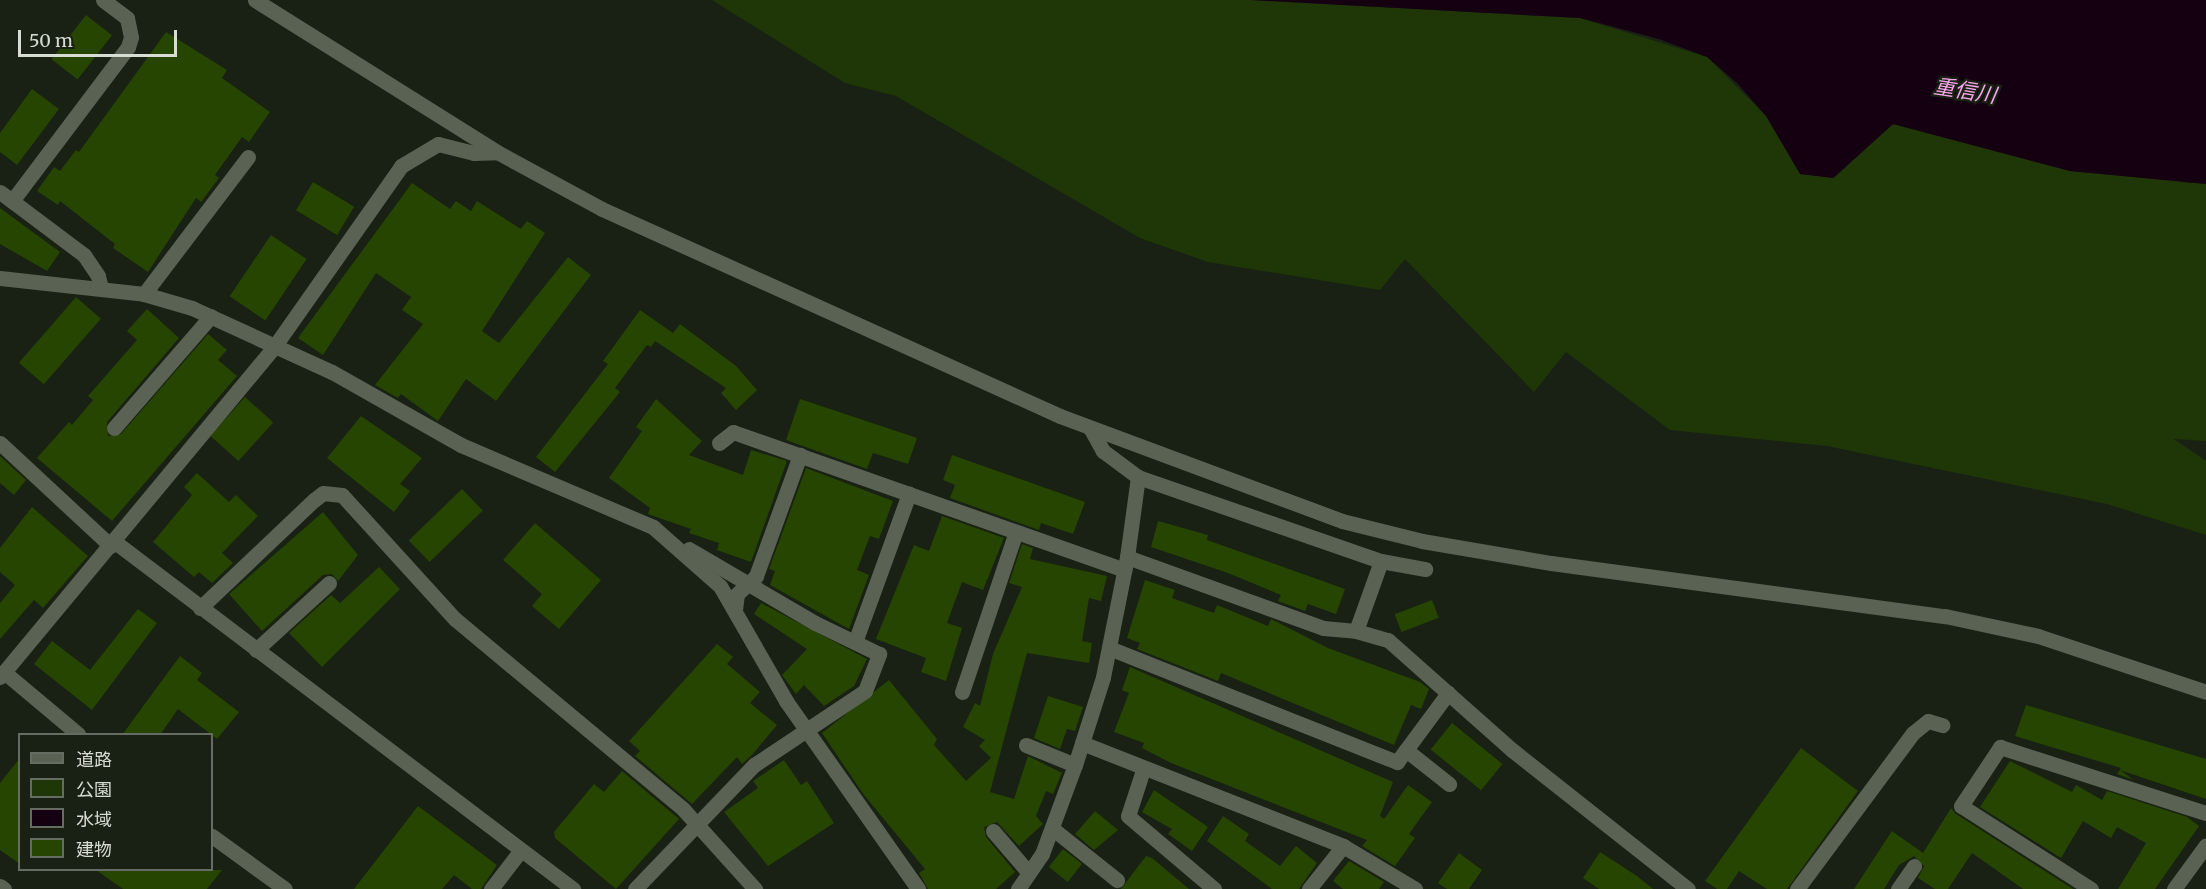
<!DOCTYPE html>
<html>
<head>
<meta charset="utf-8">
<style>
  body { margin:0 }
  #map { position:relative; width:2206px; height:889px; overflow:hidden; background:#192114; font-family:Merriweather,"Noto Sans JP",serif }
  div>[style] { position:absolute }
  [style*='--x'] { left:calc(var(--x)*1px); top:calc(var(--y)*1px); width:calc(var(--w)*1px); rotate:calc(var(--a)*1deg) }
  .green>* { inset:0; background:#1f3706 }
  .water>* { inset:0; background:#150012 }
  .building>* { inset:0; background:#254500; transform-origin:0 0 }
  .street>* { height:15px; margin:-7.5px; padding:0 7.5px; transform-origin:7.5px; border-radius:7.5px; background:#596253 }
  span { translate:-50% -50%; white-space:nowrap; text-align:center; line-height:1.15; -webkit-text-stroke:4.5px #192114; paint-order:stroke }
  .water-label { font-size:21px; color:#f8a5ea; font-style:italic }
  .legend { position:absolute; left:18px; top:733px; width:195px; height:138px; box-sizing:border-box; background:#192114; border:2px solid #656c61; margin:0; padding:8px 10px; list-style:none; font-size:18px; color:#d8ddd4 }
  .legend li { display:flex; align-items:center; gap:12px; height:30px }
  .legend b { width:30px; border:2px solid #656c61 }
  .scale { position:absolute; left:18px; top:30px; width:159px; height:27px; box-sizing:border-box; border:3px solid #d8ddd4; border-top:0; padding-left:8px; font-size:18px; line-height:21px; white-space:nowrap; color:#d8ddd4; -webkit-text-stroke:4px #192114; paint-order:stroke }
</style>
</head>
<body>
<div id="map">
  <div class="green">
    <i style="clip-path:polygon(712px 0,1251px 0,1580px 18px,1707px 57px,1766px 116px,1801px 174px,1834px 178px,1893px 124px,2070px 171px,2206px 184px,2206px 441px,2174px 439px,2206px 461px,2206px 535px,2107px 504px,1827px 446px,1670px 430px,1566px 352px,1534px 392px,1405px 259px,1380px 290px,1208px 262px,1140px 238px,896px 96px,845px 83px)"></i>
  </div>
  <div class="water">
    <i style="clip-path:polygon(1251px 0,2206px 0,2206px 184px,2070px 171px,1893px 124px,1833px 178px,1800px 174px,1766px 116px,1737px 83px,1707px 57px,1659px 39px,1580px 18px)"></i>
  </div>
  <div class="building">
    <i style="left:86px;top:15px;width:33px;height:56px;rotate:38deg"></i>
    <i style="clip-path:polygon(166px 32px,227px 70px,222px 78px,270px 112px,249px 142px,242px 137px,215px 175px,219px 178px,201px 202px,196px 198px,148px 272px,113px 248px,115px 244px,60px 201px,58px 205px,37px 191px,54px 167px,60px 171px,76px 150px,79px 152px)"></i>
    <i style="clip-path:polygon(32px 89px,59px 109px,17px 165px,0 152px,0 133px)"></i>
    <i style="left:313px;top:182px;width:48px;height:33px;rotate:31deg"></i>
    <i style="clip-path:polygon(412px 183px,450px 209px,456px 201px,471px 211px,477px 201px,521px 229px,527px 221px,545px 233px,482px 331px,499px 343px,568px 257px,591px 275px,496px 401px,466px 379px,438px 421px,401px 394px,398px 398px,375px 385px,423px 324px,402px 310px,411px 297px,376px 273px,323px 355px,298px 338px)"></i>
    <i style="clip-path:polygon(0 208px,60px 252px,47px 271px,0 244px)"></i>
    <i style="left:271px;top:235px;width:43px;height:74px;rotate:34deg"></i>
    <i style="left:76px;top:297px;width:33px;height:87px;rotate:41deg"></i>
    <i style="clip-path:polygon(147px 309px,179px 338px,107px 422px,108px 436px,121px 434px,208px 334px,227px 350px,218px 360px,237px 376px,112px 521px,37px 458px,69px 422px,72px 425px,93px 400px,88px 396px,137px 340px,127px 331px)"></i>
    <i style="clip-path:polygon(640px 310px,673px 333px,680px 324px,736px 366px,757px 390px,736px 410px,721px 393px,726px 388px,655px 341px,651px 347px,647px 345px,615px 388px,620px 392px,555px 472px,536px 457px,608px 364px,603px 361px)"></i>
    <i style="left:245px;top:397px;width:38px;height:52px;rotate:42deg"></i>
    <i style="clip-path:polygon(656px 399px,702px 441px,689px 455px,743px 475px,751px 450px,787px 461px,751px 562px,717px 550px,719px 543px,689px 533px,691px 529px,648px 514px,650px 508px,609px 478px,642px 431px,636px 427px)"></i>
    <i style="clip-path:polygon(800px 399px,917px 438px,908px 464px,873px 453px,867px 469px,786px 440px)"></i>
    <i style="clip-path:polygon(361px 416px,422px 458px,400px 484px,410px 491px,394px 512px,327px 458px)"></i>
    <i style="clip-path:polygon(952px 455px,1085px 502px,1073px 534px,1041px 523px,1039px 530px,950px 498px,955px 485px,943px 480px)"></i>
    <i style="clip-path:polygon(0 456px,26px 480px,14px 495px,0 483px)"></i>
    <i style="clip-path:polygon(806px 468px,893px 501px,879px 539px,870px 536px,857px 570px,869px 575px,849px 629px,770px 585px,775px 571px,769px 569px)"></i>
    <i style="clip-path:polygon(197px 473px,229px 502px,236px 495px,258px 516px,222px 553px,233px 563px,212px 583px,199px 572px,194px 577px,153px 542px,192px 495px,184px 487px)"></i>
    <i style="left:462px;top:489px;width:30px;height:74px;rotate:46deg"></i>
    <i style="clip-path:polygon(32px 507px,88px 556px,43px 608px,34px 600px,0 639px,0 603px,15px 585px,0 572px,0 548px)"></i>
    <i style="clip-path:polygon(323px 512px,358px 555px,338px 581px,332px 574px,323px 575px,262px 631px,229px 594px)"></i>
    <i style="clip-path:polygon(942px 516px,1004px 538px,983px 590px,962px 582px,947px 623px,962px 628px,946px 681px,921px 672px,926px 658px,876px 639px,914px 545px,929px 551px)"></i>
    <i style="clip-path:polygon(1158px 521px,1208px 535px,1207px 540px,1345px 589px,1336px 614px,1308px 604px,1305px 611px,1278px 601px,1281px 595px,1228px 573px,1151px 547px)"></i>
    <i style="clip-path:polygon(535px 523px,601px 580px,559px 629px,532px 606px,542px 594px,503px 560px)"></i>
    <i style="clip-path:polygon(1022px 544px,1033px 548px,1030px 559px,1107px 576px,1101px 601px,1089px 598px,1082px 641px,1092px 643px,1089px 663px,1027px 653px,990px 792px,1014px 799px,1028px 756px,1062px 773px,1053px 794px,1046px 791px,1036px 816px,1043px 824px,1019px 846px,997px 822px,984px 827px,986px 837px,1015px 872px,996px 889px,928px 889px,919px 873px,925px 869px,864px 795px,822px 733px,889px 680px,937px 739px,934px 745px,966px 781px,991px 758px,979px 746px,985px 740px,963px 727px,975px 703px,980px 706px,993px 654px,1022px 587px,1009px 583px)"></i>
    <i style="clip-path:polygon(379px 567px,400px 589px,322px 667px,289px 633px,331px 595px,340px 603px)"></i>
    <i style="clip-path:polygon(1145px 580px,1175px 590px,1172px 598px,1214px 613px,1217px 605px,1268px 626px,1271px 619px,1328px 648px,1420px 682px,1429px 689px,1421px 709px,1411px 705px,1394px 745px,1221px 673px,1218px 681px,1137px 649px,1140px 643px,1127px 638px)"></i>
    <i style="left:1432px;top:600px;width:19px;height:40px;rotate:69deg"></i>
    <i style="clip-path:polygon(761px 603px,867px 659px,854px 686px,824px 706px,804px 685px,796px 694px,782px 675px,807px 649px,754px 614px)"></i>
    <i style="clip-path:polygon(138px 609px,157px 623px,92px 710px,34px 664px,52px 641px,90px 670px)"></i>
    <i style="clip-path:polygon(717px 644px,733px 657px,727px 664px,760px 692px,750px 703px,777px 725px,752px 755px,742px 764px,737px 757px,692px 804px,635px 756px,640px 751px,629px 741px)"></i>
    <i style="clip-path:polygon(180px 656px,202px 673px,197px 680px,239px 712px,217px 739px,178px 709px,160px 735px,122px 735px)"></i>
    <i style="clip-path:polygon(1130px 667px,1393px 782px,1380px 816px,1384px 819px,1408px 785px,1432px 802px,1409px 834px,1415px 838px,1395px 866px,1362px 846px,1367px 840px,1171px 763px,1142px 748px,1144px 743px,1114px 732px,1129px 693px,1122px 690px)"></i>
    <i style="clip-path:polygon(1048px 696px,1083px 707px,1075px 731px,1067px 729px,1060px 749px,1034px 738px)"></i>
    <i style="clip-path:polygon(2026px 705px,2206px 759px,2206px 799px,2120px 770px,2134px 780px,2117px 774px,2121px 768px,2015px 736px)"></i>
    <i style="left:1452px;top:723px;width:65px;height:34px;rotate:39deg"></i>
    <i style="clip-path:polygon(1801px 748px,1858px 791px,1787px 889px,1767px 889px,1739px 871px,1727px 889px,1717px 889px,1705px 881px)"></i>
    <i style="clip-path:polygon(20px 758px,20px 864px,0 850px,0 783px)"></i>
    <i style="clip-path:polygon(784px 760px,801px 785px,807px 781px,834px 823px,768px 866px,724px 812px,758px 788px,753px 781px)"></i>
    <i style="clip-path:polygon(2010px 761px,2072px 792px,2076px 785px,2102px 800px,2107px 791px,2187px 817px,2199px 826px,2155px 889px,2118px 889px,2146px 843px,2117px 827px,2111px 838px,2083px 821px,2061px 858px,1980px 807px)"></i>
    <i style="clip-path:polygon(622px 771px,679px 819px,616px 889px,555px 838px,554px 832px,594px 784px,604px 792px)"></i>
    <i style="clip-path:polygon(1154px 790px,1208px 827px,1192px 851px,1168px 834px,1172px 829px,1142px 812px)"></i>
    <i style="clip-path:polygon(418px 806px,497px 865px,481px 889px,472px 889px,454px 875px,442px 889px,354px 889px)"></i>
    <i style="clip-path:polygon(1951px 808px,1956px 814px,2073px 889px,2023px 889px,1972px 853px,1948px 889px,1935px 889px,1918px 878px,1924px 866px,1914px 856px,1899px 865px,1884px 889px,1854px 889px,1892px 831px,1923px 853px)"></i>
    <i style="clip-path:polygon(1095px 811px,1118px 830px,1094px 850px,1075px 834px)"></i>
    <i style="clip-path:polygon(1223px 816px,1249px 834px,1245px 841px,1280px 866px,1296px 846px,1317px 863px,1299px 889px,1272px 889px,1207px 841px)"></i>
    <i style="left:1063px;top:849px;width:24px;height:23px;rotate:38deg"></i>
    <i style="clip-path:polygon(1600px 852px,1637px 876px,1653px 889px,1599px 889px,1583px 878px)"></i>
    <i style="clip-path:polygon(1459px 853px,1482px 870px,1469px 889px,1447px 889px,1438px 883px)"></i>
    <i style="clip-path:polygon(1146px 856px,1152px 858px,1189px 889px,1121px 889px)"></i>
    <i style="clip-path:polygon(1349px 861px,1384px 882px,1379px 889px,1343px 889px,1333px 881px)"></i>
    <i style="clip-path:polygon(96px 870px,222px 870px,207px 889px,123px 889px)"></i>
  </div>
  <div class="street">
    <i style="--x:255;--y:0;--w:286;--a:32.1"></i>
    <i style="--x:497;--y:152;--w:119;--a:28.5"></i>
    <i style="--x:602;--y:209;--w:503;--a:24.32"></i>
    <i style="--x:1060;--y:416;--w:301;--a:20.4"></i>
    <i style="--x:1342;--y:521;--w:82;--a:14"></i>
    <i style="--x:1422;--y:541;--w:131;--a:9.7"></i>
    <i style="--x:1551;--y:563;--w:398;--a:7.7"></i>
    <i style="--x:1945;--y:616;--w:95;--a:12.1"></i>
    <i style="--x:2038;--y:636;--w:177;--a:18.4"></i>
    <i style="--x:0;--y:192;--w:105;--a:36.9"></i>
    <i style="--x:84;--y:255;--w:25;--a:56"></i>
    <i style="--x:98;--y:276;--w:12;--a:76"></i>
    <i style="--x:12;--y:201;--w:193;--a:-53"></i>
    <i style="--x:128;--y:47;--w:10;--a:-73"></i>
    <i style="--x:131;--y:37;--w:19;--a:-102"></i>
    <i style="--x:127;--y:18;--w:30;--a:-143"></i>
    <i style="--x:0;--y:278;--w:145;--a:6.3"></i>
    <i style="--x:144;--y:294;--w:50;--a:16.3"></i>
    <i style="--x:192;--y:308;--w:154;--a:24.6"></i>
    <i style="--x:332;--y:372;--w:148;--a:29.5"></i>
    <i style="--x:461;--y:445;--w:209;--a:23.1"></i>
    <i style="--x:653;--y:527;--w:89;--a:41.4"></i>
    <i style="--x:720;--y:586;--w:133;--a:60.1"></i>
    <i style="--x:786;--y:701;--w:230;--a:54.9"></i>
    <i style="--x:144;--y:294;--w:172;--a:-52.8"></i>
    <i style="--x:114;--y:428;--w:148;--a:-49.1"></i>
    <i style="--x:0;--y:443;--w:151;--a:42.9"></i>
    <i style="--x:719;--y:443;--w:18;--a:-38"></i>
    <i style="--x:733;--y:432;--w:415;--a:19.4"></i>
    <i style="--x:1138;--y:477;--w:257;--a:19.1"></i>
    <i style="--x:1381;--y:561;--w:45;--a:10.3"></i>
    <i style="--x:115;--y:542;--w:575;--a:37.15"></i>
    <i style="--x:1127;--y:557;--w:208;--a:19.9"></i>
    <i style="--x:1323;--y:628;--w:33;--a:5"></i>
    <i style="--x:1381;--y:561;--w:74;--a:109.7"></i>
    <i style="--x:1356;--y:631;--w:33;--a:16"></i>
    <i style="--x:1388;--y:640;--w:166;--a:41.6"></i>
    <i style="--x:1512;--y:750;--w:224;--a:38.3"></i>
    <i style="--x:200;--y:608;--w:157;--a:-43.5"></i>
    <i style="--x:314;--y:500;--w:11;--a:-38"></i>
    <i style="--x:323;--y:493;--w:19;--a:6"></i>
    <i style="--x:342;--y:495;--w:168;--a:47.7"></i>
    <i style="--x:455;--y:619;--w:297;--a:39.8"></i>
    <i style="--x:683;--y:809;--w:108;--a:48"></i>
    <i style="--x:735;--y:610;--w:16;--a:-83"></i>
    <i style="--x:737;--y:594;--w:26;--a:-43"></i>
    <i style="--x:756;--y:576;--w:129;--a:-70"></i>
    <i style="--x:855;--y:642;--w:158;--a:-70"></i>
    <i style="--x:1109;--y:648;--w:310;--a:21.6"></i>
    <i style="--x:1397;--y:762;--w:86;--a:-53.5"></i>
    <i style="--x:256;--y:650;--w:99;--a:-42.5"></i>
    <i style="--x:4;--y:672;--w:97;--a:40"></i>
    <i style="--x:0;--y:677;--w:429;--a:-50.3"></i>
    <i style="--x:274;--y:347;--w:221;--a:-54.9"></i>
    <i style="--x:401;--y:166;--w:43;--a:-30.7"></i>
    <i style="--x:438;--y:144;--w:37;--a:14"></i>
    <i style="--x:474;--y:153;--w:23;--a:-2"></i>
    <i style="--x:962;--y:692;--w:169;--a:-71.4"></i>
    <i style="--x:1082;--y:743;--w:281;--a:21.5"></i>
    <i style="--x:1343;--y:846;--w:84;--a:30.8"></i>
    <i style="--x:1026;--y:745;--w:53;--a:22.2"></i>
    <i style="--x:1406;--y:750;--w:55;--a:38.3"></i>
    <i style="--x:1143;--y:770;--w:48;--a:108.1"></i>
    <i style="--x:1128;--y:816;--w:113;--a:40.3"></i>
    <i style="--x:1053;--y:829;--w:82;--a:38.6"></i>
    <i style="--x:993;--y:831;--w:55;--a:49.4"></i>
    <i style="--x:212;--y:836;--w:90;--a:36"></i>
    <i style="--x:0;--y:886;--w:5;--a:37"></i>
    <i style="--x:491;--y:889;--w:49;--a:-52.4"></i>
    <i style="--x:635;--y:889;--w:172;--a:-46.2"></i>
    <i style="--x:754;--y:765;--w:133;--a:-33.7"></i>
    <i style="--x:865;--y:691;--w:40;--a:-69"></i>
    <i style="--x:879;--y:654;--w:71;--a:-154.2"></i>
    <i style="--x:815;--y:623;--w:146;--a:-149.6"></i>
    <i style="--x:1018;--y:889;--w:42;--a:-55.6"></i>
    <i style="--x:1042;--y:854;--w:95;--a:-69.7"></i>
    <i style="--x:1075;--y:765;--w:92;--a:-72.3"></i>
    <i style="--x:1103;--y:677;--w:122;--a:-78.7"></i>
    <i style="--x:1127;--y:557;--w:81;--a:-82.2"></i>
    <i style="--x:1138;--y:477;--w:44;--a:-143.4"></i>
    <i style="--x:1103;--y:451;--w:26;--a:-119"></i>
    <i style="--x:1309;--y:889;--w:55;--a:-51.7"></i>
    <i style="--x:1797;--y:889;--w:194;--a:-53.4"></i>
    <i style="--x:1913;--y:733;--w:19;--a:-39"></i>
    <i style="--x:1928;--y:721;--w:15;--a:16"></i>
    <i style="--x:1898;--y:889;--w:28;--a:-55"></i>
    <i style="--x:2091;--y:889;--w:154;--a:-147.4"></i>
    <i style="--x:1961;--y:806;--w:71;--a:-56.5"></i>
    <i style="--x:2000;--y:747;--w:216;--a:17.8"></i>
    <i style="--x:2174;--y:889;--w:54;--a:-54"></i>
  </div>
  <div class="water-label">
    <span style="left:1965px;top:91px;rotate:9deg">重信川</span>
  </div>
  <ul class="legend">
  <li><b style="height:8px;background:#596253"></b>道路</li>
  <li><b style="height:16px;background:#1f3706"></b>公園</li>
  <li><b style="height:16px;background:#150012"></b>水域</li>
  <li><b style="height:16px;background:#254500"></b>建物</li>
  </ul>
  <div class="scale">50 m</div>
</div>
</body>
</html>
